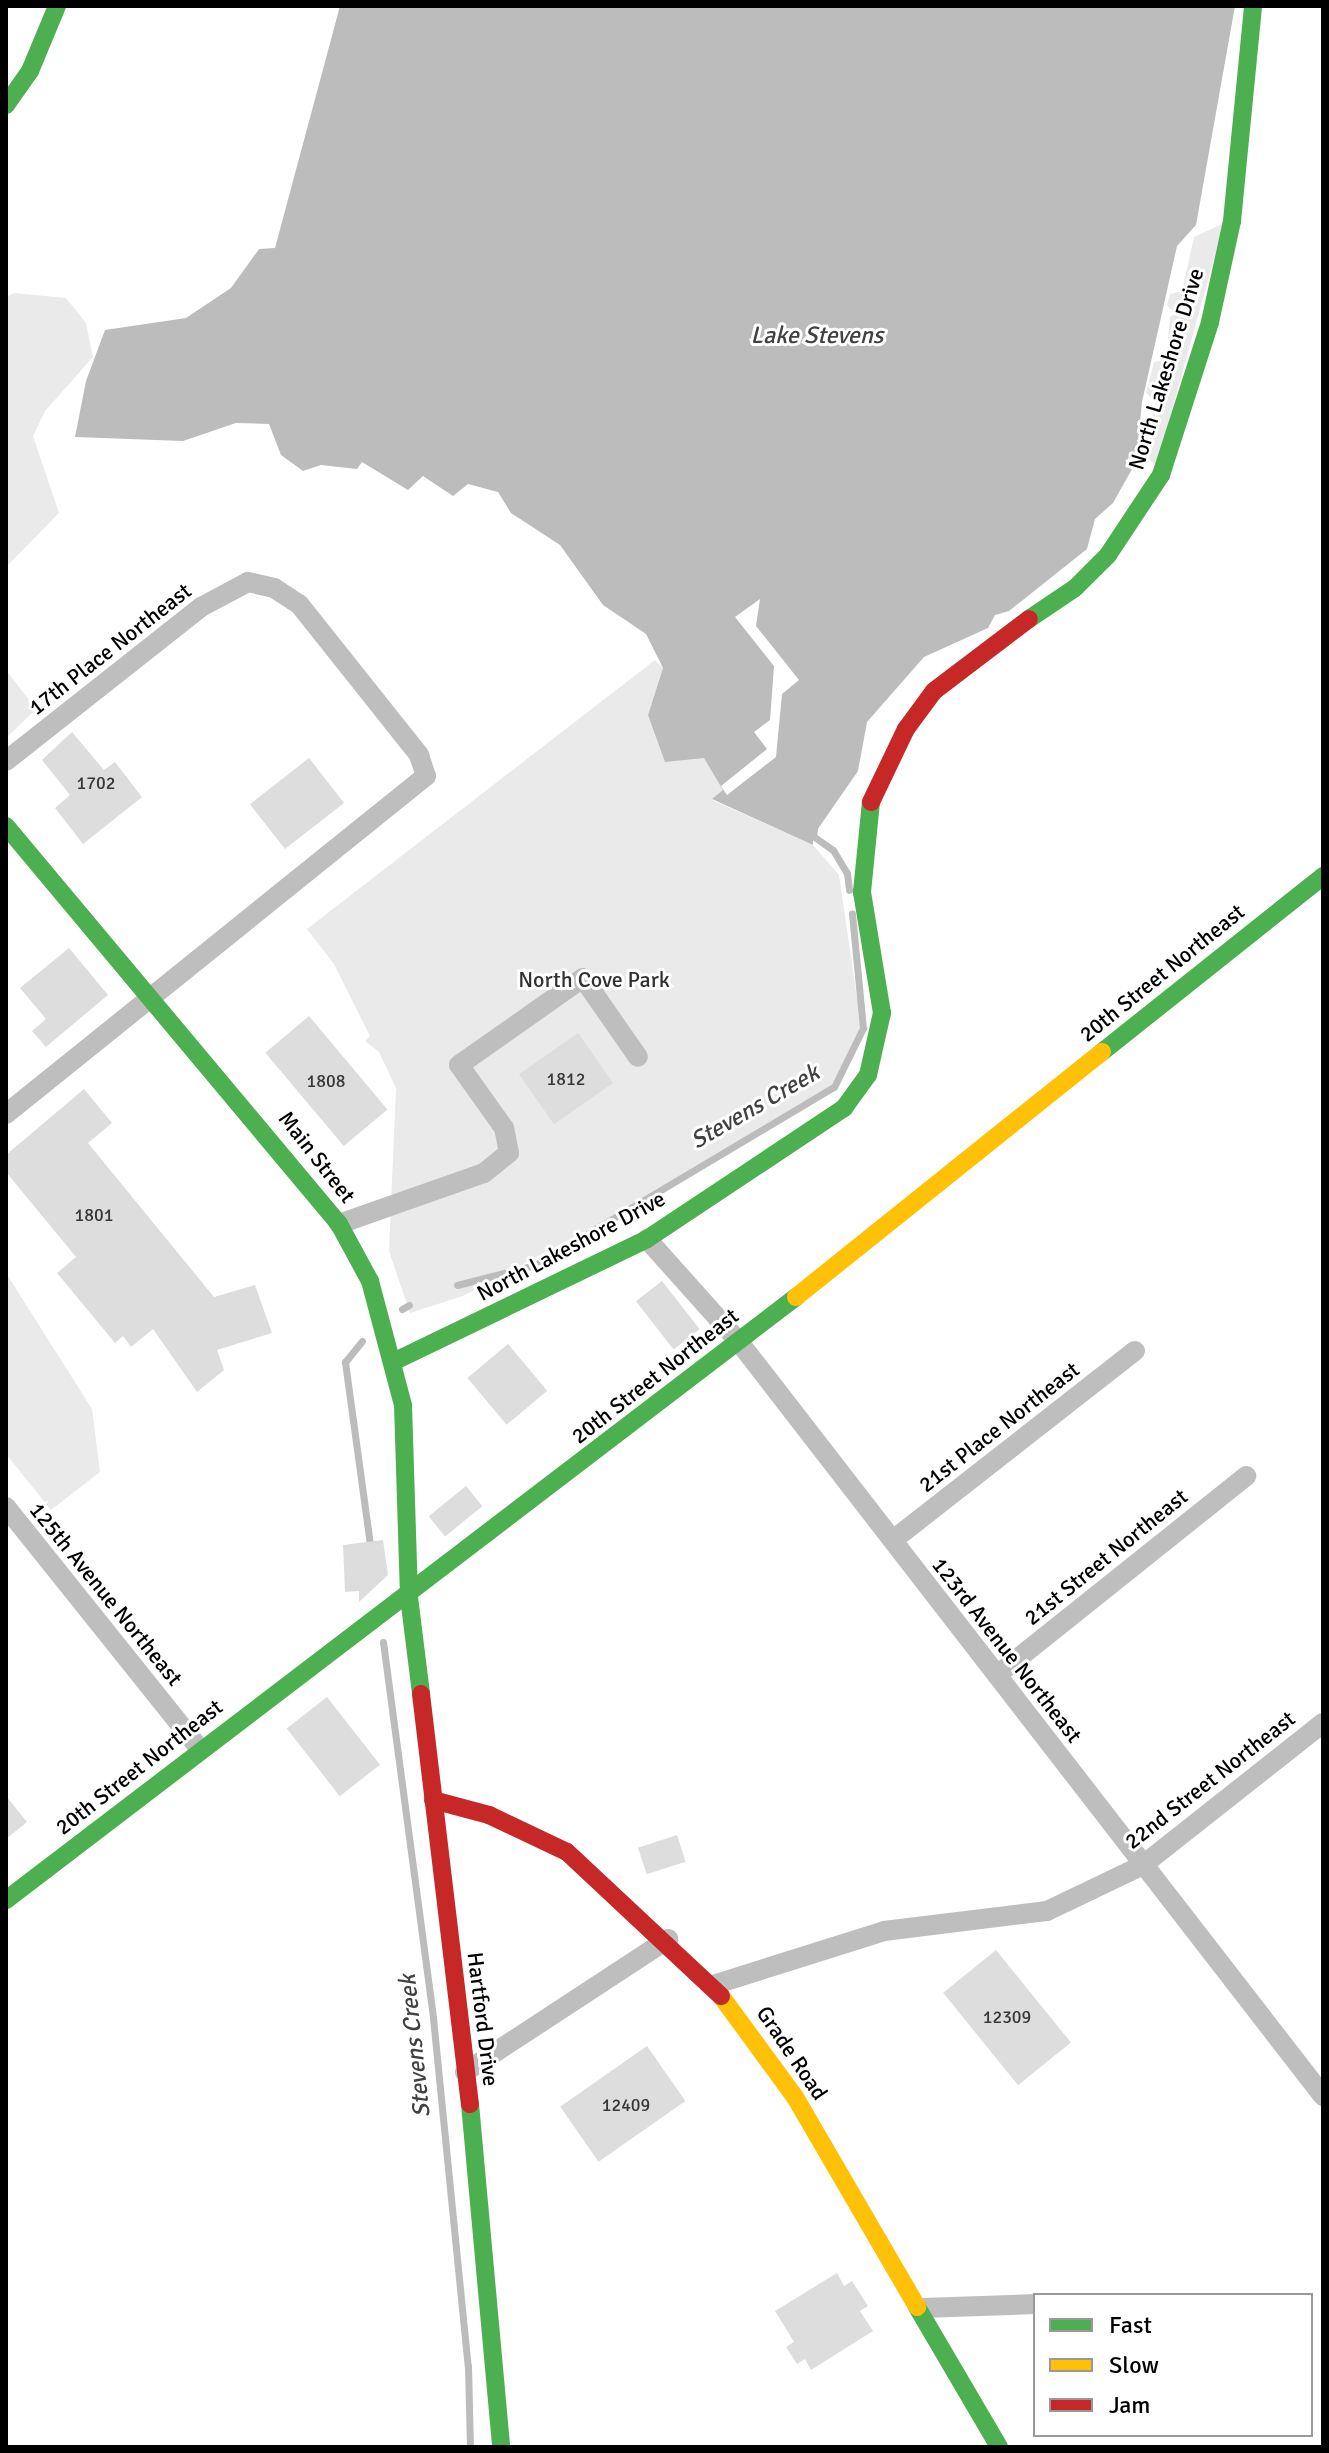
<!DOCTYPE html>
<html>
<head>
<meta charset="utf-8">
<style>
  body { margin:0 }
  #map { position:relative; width:1329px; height:2453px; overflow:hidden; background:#fff; font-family:Signika,sans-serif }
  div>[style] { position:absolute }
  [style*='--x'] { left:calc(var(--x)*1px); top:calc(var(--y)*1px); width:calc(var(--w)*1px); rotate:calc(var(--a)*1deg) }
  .green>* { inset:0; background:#eaeaea }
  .water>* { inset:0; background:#bcbcbc }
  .pier>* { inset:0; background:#fff }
  .stream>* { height:7px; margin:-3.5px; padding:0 3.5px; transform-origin:3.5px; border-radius:3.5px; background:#bcbcbc }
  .building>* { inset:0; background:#ddd; transform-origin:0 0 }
  .street>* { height:20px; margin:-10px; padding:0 10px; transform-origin:10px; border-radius:10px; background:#bebebe }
  .fast>* { height:18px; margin:-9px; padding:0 9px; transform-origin:9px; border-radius:9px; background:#4caf50 }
  .slow>* { height:18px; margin:-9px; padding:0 9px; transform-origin:9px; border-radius:9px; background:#ffc107 }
  .jam>* { height:18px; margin:-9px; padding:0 9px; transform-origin:9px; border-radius:9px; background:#c62828 }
  span { translate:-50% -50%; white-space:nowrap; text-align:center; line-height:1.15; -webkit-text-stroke:6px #fff; paint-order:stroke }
  .number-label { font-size:18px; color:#373737 }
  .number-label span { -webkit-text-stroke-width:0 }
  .street-label { font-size:22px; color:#000 }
  .park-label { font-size:22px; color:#303030 }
  .water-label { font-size:24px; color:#414141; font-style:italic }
  .frame { position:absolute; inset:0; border:8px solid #000; pointer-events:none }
  .legend { position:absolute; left:1033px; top:2293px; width:280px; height:144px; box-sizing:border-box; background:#fff; border:2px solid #999; margin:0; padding:10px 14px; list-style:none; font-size:24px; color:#000 }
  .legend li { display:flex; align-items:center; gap:16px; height:40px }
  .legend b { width:40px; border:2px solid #999 }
</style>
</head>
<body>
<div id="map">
  <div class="green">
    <i style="clip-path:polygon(1224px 223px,1156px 467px,1143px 451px,1156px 402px,1146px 393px,1154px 362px,1166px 360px,1170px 317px,1176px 313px,1167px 306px,1170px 294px,1182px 291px,1194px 237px)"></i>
    <i style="clip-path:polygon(14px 293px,66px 298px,86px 323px,93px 357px,45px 411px,33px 436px,59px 513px,6px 567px,6px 297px)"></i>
    <i style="clip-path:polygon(655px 660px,663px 668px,648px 715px,704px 757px,724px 790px,712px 800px,813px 845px,839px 875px,862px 1032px,828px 1091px,648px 1198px,463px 1296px,410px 1313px,389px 1251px,396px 1088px,379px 1052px,365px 1041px,370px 1036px,334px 964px,307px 929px)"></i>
    <i style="clip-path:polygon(6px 670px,36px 709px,6px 738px)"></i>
    <i style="clip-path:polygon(6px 1273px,92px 1409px,100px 1472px,51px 1510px,6px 1454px)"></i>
  </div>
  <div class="water">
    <i style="clip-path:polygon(340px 6px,1235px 6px,1196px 225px,1177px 246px,1142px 402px,1136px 462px,1113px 503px,1095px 519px,1087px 549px,1009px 611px,995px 615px,988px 628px,924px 657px,867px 722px,858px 771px,813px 836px,813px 845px,712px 799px,723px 790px,704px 758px,665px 762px,648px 715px,663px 668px,646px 634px,603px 605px,560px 545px,511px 513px,498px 492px,468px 484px,453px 496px,423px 476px,408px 490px,362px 462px,357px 469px,321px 465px,303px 471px,281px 455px,269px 424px,236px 423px,183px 441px,75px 437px,86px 381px,105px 330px,186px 318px,231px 288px,259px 249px,275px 248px)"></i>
  </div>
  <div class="pier">
    <i style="clip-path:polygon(760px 599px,756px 626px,799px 680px,782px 694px,776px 757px,727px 795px,721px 786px,767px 749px,754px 732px,770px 720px,774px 666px,735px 617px)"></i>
  </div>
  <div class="stream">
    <i style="--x:814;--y:829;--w:7;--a:98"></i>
    <i style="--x:813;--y:836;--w:24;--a:35"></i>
    <i style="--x:833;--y:850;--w:27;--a:59"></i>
    <i style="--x:847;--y:873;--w:17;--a:83"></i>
    <i style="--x:457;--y:1285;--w:81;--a:-14.4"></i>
    <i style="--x:535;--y:1265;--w:348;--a:-30.8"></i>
    <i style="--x:834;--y:1087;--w:66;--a:-63.8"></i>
    <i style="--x:863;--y:1028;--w:115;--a:-95.5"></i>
    <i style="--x:402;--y:1309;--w:8;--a:-30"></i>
    <i style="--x:362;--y:1341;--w:27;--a:129"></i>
    <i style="--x:345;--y:1362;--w:191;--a:82.2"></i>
    <i style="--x:383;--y:1642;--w:379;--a:82.4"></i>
    <i style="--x:433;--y:2018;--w:350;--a:84.3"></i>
    <i style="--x:468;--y:2366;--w:81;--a:88.6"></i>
  </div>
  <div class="building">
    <i style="clip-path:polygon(72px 732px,104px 770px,115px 762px,142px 797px,83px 844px,55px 808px,70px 795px,42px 760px)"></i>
    <i style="left:309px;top:758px;width:57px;height:75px;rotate:52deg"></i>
    <i style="clip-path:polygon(69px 948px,108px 995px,46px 1047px,32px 1031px,46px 1019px,20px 988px)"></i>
    <i style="left:309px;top:1016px;width:122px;height:57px;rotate:50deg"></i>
    <i style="left:578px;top:1033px;width:61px;height:72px;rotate:55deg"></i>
    <i style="clip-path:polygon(84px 1089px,112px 1123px,88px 1143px,214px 1297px,255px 1285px,272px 1333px,217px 1350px,224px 1370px,197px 1392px,153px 1329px,131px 1347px,123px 1336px,115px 1343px,57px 1273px,76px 1257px,6px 1172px,6px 1155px)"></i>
    <i style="left:662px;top:1281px;width:61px;height:33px;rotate:52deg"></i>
    <i style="left:508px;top:1344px;width:61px;height:53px;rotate:50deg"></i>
    <i style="left:466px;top:1486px;width:26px;height:48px;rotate:51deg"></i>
    <i style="clip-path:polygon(383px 1540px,388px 1575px,359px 1602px,359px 1591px,345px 1592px,343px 1545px)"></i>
    <i style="left:327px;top:1697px;width:86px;height:51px;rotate:52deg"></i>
    <i style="clip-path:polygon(6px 1796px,27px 1822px,6px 1839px)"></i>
    <i style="left:677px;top:1835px;width:28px;height:41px;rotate:72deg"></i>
    <i style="left:996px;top:1950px;width:119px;height:68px;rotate:51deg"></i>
    <i style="left:647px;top:2046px;width:67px;height:106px;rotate:55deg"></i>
    <i style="clip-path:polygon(837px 2273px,844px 2286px,852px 2281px,868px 2306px,860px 2311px,873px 2331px,811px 2370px,805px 2359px,797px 2364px,786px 2347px,794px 2342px,775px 2311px)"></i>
  </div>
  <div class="street">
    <i style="--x:6;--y:761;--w:248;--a:-38.3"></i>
    <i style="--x:201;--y:607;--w:53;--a:-28"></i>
    <i style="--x:248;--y:582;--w:27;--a:13"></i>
    <i style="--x:274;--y:588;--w:30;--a:33"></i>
    <i style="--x:299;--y:604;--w:193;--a:51.5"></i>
    <i style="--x:419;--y:755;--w:22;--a:72"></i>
    <i style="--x:426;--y:776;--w:539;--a:141.17"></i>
    <i style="--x:339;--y:1224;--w:154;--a:-19.4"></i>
    <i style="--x:484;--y:1173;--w:32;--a:-39"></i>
    <i style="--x:509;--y:1153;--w:25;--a:-101"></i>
    <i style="--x:504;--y:1128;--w:77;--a:-125.5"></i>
    <i style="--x:459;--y:1065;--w:151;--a:-35.1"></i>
    <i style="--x:583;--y:978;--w:96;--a:55.2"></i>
    <i style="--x:647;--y:1239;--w:138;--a:48.2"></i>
    <i style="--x:739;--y:1342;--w:954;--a:52.24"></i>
    <i style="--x:6;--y:1507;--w:309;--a:51.3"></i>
    <i style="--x:893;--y:1540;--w:307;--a:-38"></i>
    <i style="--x:997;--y:1675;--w:319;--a:-38.6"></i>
    <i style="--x:713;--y:1985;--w:179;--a:-17.5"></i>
    <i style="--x:884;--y:1931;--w:164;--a:-7"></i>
    <i style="--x:1047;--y:1911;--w:106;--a:-25.6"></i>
    <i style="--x:1143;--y:1865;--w:229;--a:-38.3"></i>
    <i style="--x:465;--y:2072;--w:243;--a:-33.2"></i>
    <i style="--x:922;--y:2308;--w:113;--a:-2"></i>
  </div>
  <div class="fast">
    <i style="--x:6;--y:105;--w:42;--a:-54.8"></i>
    <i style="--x:30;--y:71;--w:70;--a:-67.4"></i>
    <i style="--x:1029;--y:619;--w:55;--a:-34"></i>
    <i style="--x:1075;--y:588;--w:47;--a:-45"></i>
    <i style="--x:1108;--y:555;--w:96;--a:-56.5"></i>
    <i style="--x:1161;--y:475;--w:161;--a:-72.2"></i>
    <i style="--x:1210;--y:322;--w:103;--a:-77.7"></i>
    <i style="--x:1232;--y:221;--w:216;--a:-84.4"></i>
    <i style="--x:6;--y:826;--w:519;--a:50.08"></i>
    <i style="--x:339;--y:1224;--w:65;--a:61.5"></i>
    <i style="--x:370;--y:1281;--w:128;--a:75.1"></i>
    <i style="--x:403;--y:1405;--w:192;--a:88.2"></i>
    <i style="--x:409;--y:1597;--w:98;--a:82.9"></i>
    <i style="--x:1102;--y:1052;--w:283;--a:-38.5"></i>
    <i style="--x:395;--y:1361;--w:280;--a:-25.8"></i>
    <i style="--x:647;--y:1239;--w:237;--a:-33.6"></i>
    <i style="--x:844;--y:1108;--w:41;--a:-54"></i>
    <i style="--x:868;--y:1075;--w:64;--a:-77.3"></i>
    <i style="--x:882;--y:1013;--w:123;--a:-99.4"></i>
    <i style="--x:862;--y:892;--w:90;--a:-84.3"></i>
    <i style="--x:6;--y:1900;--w:994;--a:-37.35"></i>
    <i style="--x:470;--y:2104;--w:344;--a:84.8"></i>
    <i style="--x:917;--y:2307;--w:162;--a:59.6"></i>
  </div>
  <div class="slow">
    <i style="--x:796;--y:1297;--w:392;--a:-38.7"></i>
    <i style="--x:721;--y:1996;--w:125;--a:53.8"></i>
    <i style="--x:795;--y:2097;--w:243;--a:59.8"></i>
  </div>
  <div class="jam">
    <i style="--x:871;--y:802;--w:81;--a:-64.4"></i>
    <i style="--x:906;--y:729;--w:47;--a:-53.6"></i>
    <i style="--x:934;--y:691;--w:119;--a:-37.2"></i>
    <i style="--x:421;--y:1694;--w:413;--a:83.2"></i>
    <i style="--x:433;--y:1800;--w:58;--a:15"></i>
    <i style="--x:489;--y:1815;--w:86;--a:25.4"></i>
    <i style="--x:567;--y:1852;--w:211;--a:43.1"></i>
  </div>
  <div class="number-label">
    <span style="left:96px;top:783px">1702</span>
    <span style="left:566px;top:1079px">1812</span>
    <span style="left:326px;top:1081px">1808</span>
    <span style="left:94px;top:1215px">1801</span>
    <span style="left:1007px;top:2017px">12309</span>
    <span style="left:626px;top:2105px">12409</span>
  </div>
  <div class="street-label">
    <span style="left:1166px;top:369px;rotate:-73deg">North Lakeshore Drive</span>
    <span style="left:110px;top:649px;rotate:-38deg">17th Place Northeast</span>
    <span style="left:1162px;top:973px;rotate:-39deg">20th Street Northeast</span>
    <span style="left:317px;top:1157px;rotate:52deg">Main Street</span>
    <span style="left:571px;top:1246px;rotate:-28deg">North Lakeshore Drive</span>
    <span style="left:655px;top:1376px;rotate:-38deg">20th Street Northeast</span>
    <span style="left:999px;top:1427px;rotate:-38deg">21st Place Northeast</span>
    <span style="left:1106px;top:1557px;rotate:-39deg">21st Street Northeast</span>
    <span style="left:106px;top:1594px;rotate:51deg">125th Avenue Northeast</span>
    <span style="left:1007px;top:1650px;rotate:52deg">123rd Avenue Northeast</span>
    <span style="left:139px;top:1767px;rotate:-38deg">20th Street Northeast</span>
    <span style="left:1210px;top:1780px;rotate:-38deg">22nd Street Northeast</span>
    <span style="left:483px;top:2019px;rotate:83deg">Hartford Drive</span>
    <span style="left:792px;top:2053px;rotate:56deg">Grade Road</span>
  </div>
  <div class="park-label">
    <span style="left:594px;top:980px">North Cove Park</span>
  </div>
  <div class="water-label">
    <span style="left:817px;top:336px">Lake Stevens</span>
    <span style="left:755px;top:1107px;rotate:-30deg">Stevens Creek</span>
    <span style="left:415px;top:2046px;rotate:-96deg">Stevens Creek</span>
  </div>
  <div class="frame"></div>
  <ul class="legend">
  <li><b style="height:10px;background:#4caf50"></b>Fast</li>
  <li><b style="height:10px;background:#ffc107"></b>Slow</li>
  <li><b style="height:10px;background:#c62828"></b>Jam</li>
  </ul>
</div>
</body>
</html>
